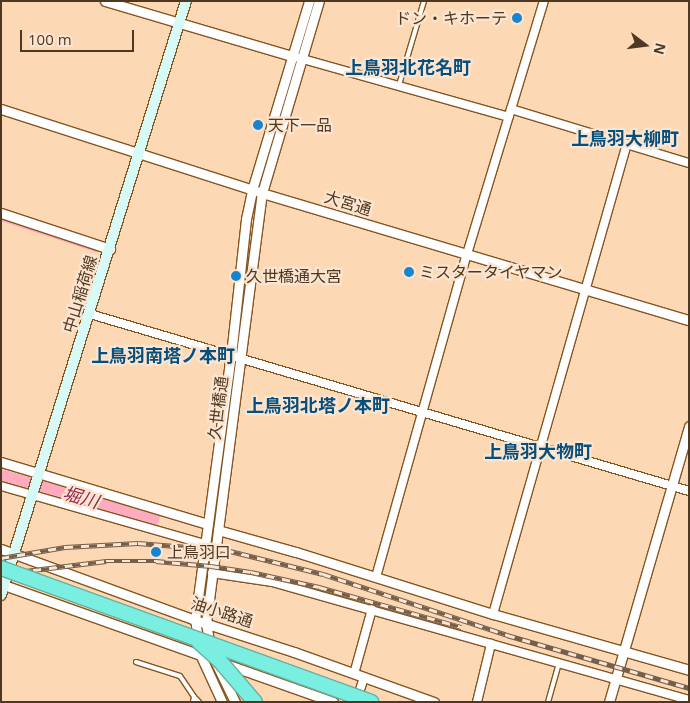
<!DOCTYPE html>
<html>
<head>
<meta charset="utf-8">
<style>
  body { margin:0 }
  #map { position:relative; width:690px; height:703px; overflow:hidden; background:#fbe5d0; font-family:"Open Sans","Noto Sans JP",sans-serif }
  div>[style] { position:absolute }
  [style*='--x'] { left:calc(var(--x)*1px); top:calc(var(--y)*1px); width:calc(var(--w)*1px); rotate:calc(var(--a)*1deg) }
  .built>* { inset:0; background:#fdd8b5; transform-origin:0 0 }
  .water>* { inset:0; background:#fdabbd; transform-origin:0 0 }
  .stream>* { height:2.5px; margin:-1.25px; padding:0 1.25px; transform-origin:1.25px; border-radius:1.25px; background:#fdabbd }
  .roads { filter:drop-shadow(1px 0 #855520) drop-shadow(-1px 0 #855520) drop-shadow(0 1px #855520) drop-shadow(0 -1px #855520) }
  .service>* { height:4px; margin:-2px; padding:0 2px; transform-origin:2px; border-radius:2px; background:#fff }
  .minor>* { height:8px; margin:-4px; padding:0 4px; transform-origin:4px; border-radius:4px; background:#fff }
  .tertiary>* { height:9px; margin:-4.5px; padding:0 4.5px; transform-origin:4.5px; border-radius:4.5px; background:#fff }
  .secondary>* { height:10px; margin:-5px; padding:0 5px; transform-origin:5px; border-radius:5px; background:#d7faf6 }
  .rail>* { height:4.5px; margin-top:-2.25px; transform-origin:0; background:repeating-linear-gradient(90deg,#fbe5d0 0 8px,#755f4a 0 16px); box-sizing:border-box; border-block:1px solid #755f4a }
  .bridges { filter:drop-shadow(1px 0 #6baf9e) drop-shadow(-1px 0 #6baf9e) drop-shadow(0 1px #6baf9e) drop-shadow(0 -1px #6baf9e) }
  .motorway-bridge>* { height:14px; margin:-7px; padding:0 7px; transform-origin:7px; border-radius:7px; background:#7aefe1 }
  .dots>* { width:14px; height:14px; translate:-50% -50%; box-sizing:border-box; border:2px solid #fbe5d0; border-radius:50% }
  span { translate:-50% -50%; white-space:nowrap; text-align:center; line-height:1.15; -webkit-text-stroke:4.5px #fbe5d0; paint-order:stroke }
  .poi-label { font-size:16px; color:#4e3822 }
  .right { translate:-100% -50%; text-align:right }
  .left { translate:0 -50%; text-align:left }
  .street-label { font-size:16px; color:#4e3822 }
  .neighbourhood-label { font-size:18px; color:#064e7c; font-weight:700 }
  .water-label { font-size:18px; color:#98254c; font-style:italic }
  .frame { position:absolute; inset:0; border:2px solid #4e3822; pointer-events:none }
  .north { position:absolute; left:620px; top:20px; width:50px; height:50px; -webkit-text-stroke:4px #fbe5d0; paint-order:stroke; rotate:105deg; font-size:14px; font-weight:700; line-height:20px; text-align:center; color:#4e3822 }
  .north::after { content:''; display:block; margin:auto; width:18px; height:22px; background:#4e3822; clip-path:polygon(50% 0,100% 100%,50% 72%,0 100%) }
  .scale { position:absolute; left:20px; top:30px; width:114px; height:22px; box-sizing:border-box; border:2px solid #4e3822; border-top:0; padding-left:6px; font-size:15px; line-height:18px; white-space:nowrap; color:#4e3822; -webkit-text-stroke:4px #fbe5d0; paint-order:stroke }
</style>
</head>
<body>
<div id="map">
  <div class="built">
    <i style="left:1px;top:1px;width:688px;height:701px"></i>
  </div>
  <div class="water">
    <i style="left:1px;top:469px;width:166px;height:11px;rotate:16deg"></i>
  </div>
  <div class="stream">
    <i style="--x:1;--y:219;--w:100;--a:18.1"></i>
  </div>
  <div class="roads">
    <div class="service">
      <i style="--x:399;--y:85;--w:88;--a:-73.4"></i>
      <i style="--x:136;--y:662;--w:46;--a:17.7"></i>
      <i style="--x:180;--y:676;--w:25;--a:56"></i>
      <i style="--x:193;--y:702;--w:5;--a:-79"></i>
      <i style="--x:194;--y:697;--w:7;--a:45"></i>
      <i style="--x:548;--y:702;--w:41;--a:-74.2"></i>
    </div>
    <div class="minor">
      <i style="--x:292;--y:56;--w:225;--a:15.7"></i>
      <i style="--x:511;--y:109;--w:186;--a:16.9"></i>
      <i style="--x:90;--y:314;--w:625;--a:16.46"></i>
      <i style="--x:1;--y:486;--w:212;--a:15.9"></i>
      <i style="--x:212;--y:573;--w:61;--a:8.5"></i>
      <i style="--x:272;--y:582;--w:433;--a:15.8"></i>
      <i style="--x:376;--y:577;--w:336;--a:-74.3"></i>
      <i style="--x:467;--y:254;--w:264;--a:-73.1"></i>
      <i style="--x:493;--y:614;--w:489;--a:-74.1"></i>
      <i style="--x:354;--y:674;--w:67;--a:-74.5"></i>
      <i style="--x:357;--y:699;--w:22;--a:-72"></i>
      <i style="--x:477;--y:702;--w:60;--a:-76.4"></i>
    </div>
    <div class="tertiary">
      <i style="--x:105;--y:1;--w:195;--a:16.4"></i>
      <i style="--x:1;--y:109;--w:274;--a:17.8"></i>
      <i style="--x:262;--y:193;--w:445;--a:16.6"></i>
      <i style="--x:1;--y:213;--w:115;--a:18.3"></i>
      <i style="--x:1;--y:462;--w:216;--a:16.7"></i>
      <i style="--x:218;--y:530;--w:81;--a:15.8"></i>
      <i style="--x:296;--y:552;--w:207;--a:17.5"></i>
      <i style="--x:493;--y:614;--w:204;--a:15.9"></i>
      <i style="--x:1;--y:549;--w:207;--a:20.1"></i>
      <i style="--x:195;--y:620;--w:104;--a:17.9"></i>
      <i style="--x:294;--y:652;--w:149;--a:19.7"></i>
      <i style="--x:1;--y:584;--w:214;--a:19.6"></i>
      <i style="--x:210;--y:646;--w:23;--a:-100"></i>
      <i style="--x:206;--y:623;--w:434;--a:-82.6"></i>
      <i style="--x:262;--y:193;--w:200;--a:-73.5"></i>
      <i style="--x:215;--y:661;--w:46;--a:64"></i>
      <i style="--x:223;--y:663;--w:117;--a:19.5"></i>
      <i style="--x:222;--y:702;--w:53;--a:-114.6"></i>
      <i style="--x:200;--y:654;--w:34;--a:-98"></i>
      <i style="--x:195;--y:620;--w:267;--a:-82.3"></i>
      <i style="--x:231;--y:355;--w:137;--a:-83.7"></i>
      <i style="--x:246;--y:219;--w:30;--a:-78"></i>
      <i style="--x:252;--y:190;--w:197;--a:-73.2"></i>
      <i style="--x:609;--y:702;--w:287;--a:-73.8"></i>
    </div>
    <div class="secondary">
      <i style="--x:1;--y:595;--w:622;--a:-72.7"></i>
    </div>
  </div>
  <div class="rail">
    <i style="--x:1;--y:558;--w:65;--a:-9.8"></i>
    <i style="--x:65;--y:547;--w:73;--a:-3.1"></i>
    <i style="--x:138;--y:543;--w:88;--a:4.5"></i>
    <i style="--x:226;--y:550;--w:100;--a:13.9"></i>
    <i style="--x:323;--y:574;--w:194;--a:18.3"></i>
    <i style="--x:507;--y:635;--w:190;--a:16.2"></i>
    <i style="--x:1;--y:574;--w:106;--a:-7.1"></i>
    <i style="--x:106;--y:561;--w:50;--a:0"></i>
    <i style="--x:156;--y:561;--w:55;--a:5.2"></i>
    <i style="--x:211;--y:566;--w:40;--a:8.5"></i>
    <i style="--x:251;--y:572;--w:70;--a:12.4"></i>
    <i style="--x:319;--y:587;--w:148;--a:15.7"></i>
  </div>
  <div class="bridges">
    <div class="motorway-bridge">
      <i style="--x:1;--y:568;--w:394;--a:19.9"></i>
      <i style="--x:199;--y:642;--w:27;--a:42"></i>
      <i style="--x:219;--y:660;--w:55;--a:49.4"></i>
    </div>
  </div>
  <div class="dots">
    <i style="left:517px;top:18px;background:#1685ce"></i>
    <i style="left:258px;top:125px;background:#1685ce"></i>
    <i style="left:409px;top:272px;background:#1685ce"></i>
    <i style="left:236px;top:276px;background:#1685ce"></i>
    <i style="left:156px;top:552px;background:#1685ce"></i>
  </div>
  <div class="poi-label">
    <span class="right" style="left:507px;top:18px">ドン・キホーテ</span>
    <span class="left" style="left:268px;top:125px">天下一品</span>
    <span class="left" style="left:419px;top:272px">ミスタータイヤマン</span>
    <span class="left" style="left:246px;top:276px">久世橋通大宮</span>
    <span class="left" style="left:167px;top:552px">上鳥羽口</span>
  </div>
  <div class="street-label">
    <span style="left:348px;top:203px;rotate:17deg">大宮通</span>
    <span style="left:80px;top:294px;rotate:-73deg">中山稲荷線</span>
    <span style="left:218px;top:408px;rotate:-83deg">久世橋通</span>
    <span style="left:222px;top:612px;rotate:18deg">油小路通</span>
  </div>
  <div class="neighbourhood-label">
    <span style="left:408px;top:67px">上鳥羽北花名町</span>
    <span style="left:625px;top:138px">上鳥羽大柳町</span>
    <span style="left:163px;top:355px">上鳥羽南塔ノ本町</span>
    <span style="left:318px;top:405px">上鳥羽北塔ノ本町</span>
    <span style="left:538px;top:451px">上鳥羽大物町</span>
  </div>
  <div class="water-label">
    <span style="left:81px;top:497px;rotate:16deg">堀川</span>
  </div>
  <div class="frame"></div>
  <div class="north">N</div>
  <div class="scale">100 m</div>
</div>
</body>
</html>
